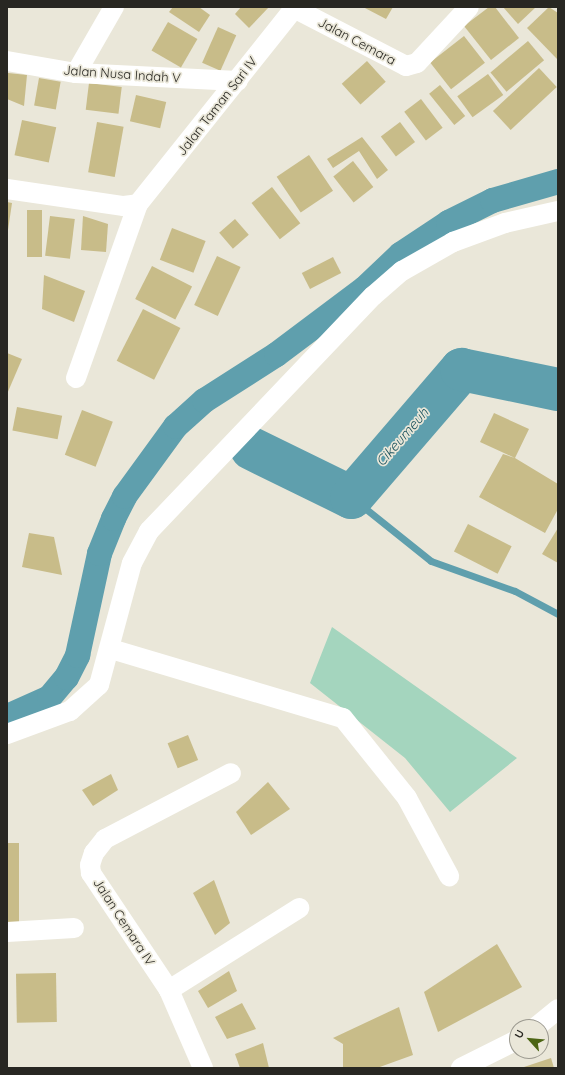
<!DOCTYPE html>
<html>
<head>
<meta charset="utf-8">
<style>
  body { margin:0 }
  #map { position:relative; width:565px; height:1075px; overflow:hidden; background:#eae7d9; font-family:Quicksand,sans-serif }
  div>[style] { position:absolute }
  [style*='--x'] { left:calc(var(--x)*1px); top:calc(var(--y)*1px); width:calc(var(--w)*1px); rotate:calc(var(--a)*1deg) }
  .green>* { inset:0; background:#a4d5be }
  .stream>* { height:7px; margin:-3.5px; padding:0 3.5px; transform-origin:3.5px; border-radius:3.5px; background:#5f9fad }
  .canal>* { height:25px; margin:-12.5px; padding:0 12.5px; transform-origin:12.5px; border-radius:12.5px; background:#5f9fad }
  .river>* { height:43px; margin:-21.5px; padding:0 21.5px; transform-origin:21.5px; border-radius:21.5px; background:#5f9fad }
  .building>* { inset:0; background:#c8bc89; transform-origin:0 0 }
  .minor>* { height:20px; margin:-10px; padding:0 10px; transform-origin:10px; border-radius:10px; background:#fff }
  span { translate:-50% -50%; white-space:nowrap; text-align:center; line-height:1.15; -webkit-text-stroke:3.5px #eae7d9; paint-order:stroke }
  .street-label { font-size:13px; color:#282722 }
  .water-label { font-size:14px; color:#1a525d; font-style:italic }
  .frame { position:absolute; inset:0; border:8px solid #282722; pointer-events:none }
  .north { position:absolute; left:509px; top:1019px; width:40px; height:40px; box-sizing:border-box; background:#eae7d9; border:1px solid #9c9a90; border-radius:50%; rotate:297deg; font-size:11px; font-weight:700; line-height:16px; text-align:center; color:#282722 }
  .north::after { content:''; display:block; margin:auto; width:14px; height:18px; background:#4c6514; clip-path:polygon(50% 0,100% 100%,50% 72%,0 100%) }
</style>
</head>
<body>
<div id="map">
  <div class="green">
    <i style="clip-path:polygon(332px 627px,517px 758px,450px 812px,405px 758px,310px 683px)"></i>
  </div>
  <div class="stream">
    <i style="--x:351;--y:497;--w:102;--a:38.7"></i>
    <i style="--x:431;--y:561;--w:89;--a:19.7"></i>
    <i style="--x:515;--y:591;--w:49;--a:28.1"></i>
  </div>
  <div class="canal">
    <i style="--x:7;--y:716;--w:46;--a:-24.3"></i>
    <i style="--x:49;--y:697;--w:26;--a:-50"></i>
    <i style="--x:66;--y:677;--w:25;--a:-63"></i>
    <i style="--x:77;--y:655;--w:104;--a:-77.8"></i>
    <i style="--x:99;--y:553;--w:38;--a:-68"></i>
    <i style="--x:113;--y:518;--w:25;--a:-63"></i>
    <i style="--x:124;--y:496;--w:87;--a:-53.9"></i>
    <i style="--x:175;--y:426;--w:39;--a:-42"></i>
    <i style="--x:204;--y:400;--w:85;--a:-32.6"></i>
    <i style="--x:276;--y:354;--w:110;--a:-36.9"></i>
    <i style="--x:364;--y:288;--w:50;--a:-43.4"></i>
    <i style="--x:400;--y:254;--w:58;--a:-33.7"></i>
    <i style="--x:448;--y:222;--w:49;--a:-26.6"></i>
    <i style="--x:492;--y:200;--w:69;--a:-16.1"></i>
  </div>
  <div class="river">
    <i style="--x:251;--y:448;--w:111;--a:26.1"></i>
    <i style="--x:351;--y:497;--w:169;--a:-49.3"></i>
    <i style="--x:461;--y:369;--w:99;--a:11.7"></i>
  </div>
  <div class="building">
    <i style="clip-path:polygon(173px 7px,199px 7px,210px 15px,199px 32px,169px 12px)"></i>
    <i style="clip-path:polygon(241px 7px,269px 7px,249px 28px,235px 14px)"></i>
    <i style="clip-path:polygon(363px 7px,393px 7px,386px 19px)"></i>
    <i style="clip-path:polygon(489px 7px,495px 7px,519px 38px,491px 60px,464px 26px)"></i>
    <i style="clip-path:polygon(503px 7px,536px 7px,518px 24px)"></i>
    <i style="clip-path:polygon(549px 7px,558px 13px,557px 59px,527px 28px)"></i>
    <i style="left:168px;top:22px;width:34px;height:33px;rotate:30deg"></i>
    <i style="left:218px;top:27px;width:20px;height:39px;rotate:24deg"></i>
    <i style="left:464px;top:36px;width:34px;height:43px;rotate:52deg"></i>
    <i style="left:528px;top:41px;width:25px;height:49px;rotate:50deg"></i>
    <i style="left:367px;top:61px;width:28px;height:34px;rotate:48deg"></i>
    <i style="left:539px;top:68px;width:26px;height:63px;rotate:47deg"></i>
    <i style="clip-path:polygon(8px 73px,27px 75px,24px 106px,7px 99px)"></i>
    <i style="left:488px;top:74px;width:26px;height:38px;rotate:54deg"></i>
    <i style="left:39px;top:78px;width:22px;height:28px;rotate:10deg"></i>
    <i style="left:89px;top:83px;width:33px;height:27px;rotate:7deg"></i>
    <i style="left:440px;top:85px;width:40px;height:14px;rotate:51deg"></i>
    <i style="left:136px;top:95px;width:31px;height:27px;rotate:13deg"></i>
    <i style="left:421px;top:99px;width:36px;height:21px;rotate:53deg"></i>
    <i style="left:22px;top:120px;width:35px;height:36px;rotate:12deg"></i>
    <i style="left:97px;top:122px;width:27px;height:51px;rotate:10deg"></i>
    <i style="left:400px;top:122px;width:25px;height:24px;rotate:53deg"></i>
    <i style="clip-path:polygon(362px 137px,388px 170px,377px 179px,359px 151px,333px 168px,327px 159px)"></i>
    <i style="left:309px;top:155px;width:43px;height:39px;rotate:56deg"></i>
    <i style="left:353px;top:161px;width:33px;height:25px;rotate:52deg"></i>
    <i style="left:272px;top:187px;width:46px;height:26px;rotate:52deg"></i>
    <i style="clip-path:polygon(7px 202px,12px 203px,8px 230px,7px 230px)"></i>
    <i style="left:27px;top:210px;width:15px;height:47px"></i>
    <i style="left:50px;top:216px;width:25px;height:40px;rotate:7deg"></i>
    <i style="clip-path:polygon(83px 216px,108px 224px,106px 252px,81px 250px)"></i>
    <i style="left:235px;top:219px;width:21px;height:21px;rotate:49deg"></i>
    <i style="left:172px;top:228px;width:36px;height:34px;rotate:21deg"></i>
    <i style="left:217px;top:256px;width:26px;height:54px;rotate:25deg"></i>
    <i style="left:333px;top:257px;width:18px;height:35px;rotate:63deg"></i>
    <i style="left:152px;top:266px;width:45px;height:37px;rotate:27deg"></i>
    <i style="clip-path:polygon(44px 275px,85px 291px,74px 322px,42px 309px)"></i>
    <i style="left:143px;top:309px;width:42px;height:58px;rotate:27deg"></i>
    <i style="clip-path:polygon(7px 353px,22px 359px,7px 394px)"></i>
    <i style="left:17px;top:407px;width:46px;height:24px;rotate:11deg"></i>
    <i style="left:82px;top:410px;width:33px;height:48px;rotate:21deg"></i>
    <i style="clip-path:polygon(494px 413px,529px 429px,515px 458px,558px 484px,558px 509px,545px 533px,479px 497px,503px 454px,515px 458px,480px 442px)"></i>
    <i style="left:468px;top:524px;width:49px;height:31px;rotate:27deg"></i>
    <i style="clip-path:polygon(558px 528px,558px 563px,542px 554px)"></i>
    <i style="clip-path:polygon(29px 533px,54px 537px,62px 575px,22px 567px)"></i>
    <i style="left:188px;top:735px;width:27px;height:22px;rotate:68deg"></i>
    <i style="clip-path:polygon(111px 774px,118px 790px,93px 806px,82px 790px)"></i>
    <i style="clip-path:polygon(268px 782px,290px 809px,251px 835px,236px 812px)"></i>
    <i style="left:7px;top:843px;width:12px;height:87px"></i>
    <i style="clip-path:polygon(214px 880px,230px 923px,215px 935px,193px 893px)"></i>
    <i style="clip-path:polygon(497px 944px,522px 987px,438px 1032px,424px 992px)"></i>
    <i style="clip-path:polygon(229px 971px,237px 991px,208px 1008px,198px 991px)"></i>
    <i style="left:56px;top:973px;width:49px;height:40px;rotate:89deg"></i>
    <i style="clip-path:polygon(242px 1003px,256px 1029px,227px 1039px,215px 1017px)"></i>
    <i style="clip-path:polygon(399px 1007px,413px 1055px,377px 1068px,343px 1068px,343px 1044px,333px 1038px)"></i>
    <i style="clip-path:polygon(263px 1043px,269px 1068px,240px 1068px,235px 1054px)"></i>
    <i style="clip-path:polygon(551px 1058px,554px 1068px,524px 1068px,524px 1067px)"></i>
  </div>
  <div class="minor">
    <i style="--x:294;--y:8;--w:126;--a:27.4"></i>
    <i style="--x:406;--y:66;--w:11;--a:-15"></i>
    <i style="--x:417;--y:63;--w:76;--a:-47.1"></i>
    <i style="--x:7;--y:61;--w:70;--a:9.9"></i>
    <i style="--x:76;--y:73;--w:162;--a:2.8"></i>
    <i style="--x:76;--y:73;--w:76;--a:-60.1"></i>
    <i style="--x:7;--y:189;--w:118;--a:8.3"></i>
    <i style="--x:124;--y:206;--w:14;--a:-8"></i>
    <i style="--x:76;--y:378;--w:185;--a:-70.4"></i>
    <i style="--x:138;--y:204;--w:252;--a:-51.4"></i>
    <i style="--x:111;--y:649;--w:242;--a:16.6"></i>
    <i style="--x:343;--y:718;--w:102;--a:51.3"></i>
    <i style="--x:407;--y:798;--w:89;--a:61.7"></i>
    <i style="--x:7;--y:734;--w:67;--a:-20.1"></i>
    <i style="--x:70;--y:711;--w:39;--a:-42"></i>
    <i style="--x:99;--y:685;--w:126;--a:-74.9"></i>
    <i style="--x:132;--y:563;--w:36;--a:-62"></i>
    <i style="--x:149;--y:531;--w:325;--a:-46.4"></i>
    <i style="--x:373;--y:296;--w:38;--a:-41"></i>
    <i style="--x:402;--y:271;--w:59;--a:-29.6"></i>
    <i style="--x:453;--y:242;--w:55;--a:-20.1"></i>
    <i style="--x:505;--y:223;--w:54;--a:-12.8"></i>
    <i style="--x:7;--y:932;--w:67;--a:-3.4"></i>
    <i style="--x:169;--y:990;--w:154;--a:-32.2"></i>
    <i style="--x:536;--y:1027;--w:28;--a:-39"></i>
    <i style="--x:203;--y:1068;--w:85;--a:-113.6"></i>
    <i style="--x:169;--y:990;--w:141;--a:-123.7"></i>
    <i style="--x:91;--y:873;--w:8;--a:-97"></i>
    <i style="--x:90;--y:865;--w:13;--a:-72"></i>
    <i style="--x:94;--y:853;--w:18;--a:-52"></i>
    <i style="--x:105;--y:839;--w:142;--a:-27.6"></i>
    <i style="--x:461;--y:1068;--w:63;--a:-26.6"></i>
  </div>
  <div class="street-label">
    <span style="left:357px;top:41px;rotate:28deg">Jalan Cemara</span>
    <span style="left:122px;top:74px;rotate:4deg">Jalan Nusa Indah V</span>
    <span style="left:217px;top:106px;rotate:-52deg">Jalan Taman Sari IV</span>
    <span style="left:124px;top:922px;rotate:57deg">Jalan Cemara IV</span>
  </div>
  <div class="water-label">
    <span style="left:402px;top:437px;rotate:-49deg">Cikeumeuh</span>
  </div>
  <div class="frame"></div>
  <div class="north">U</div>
</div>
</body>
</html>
